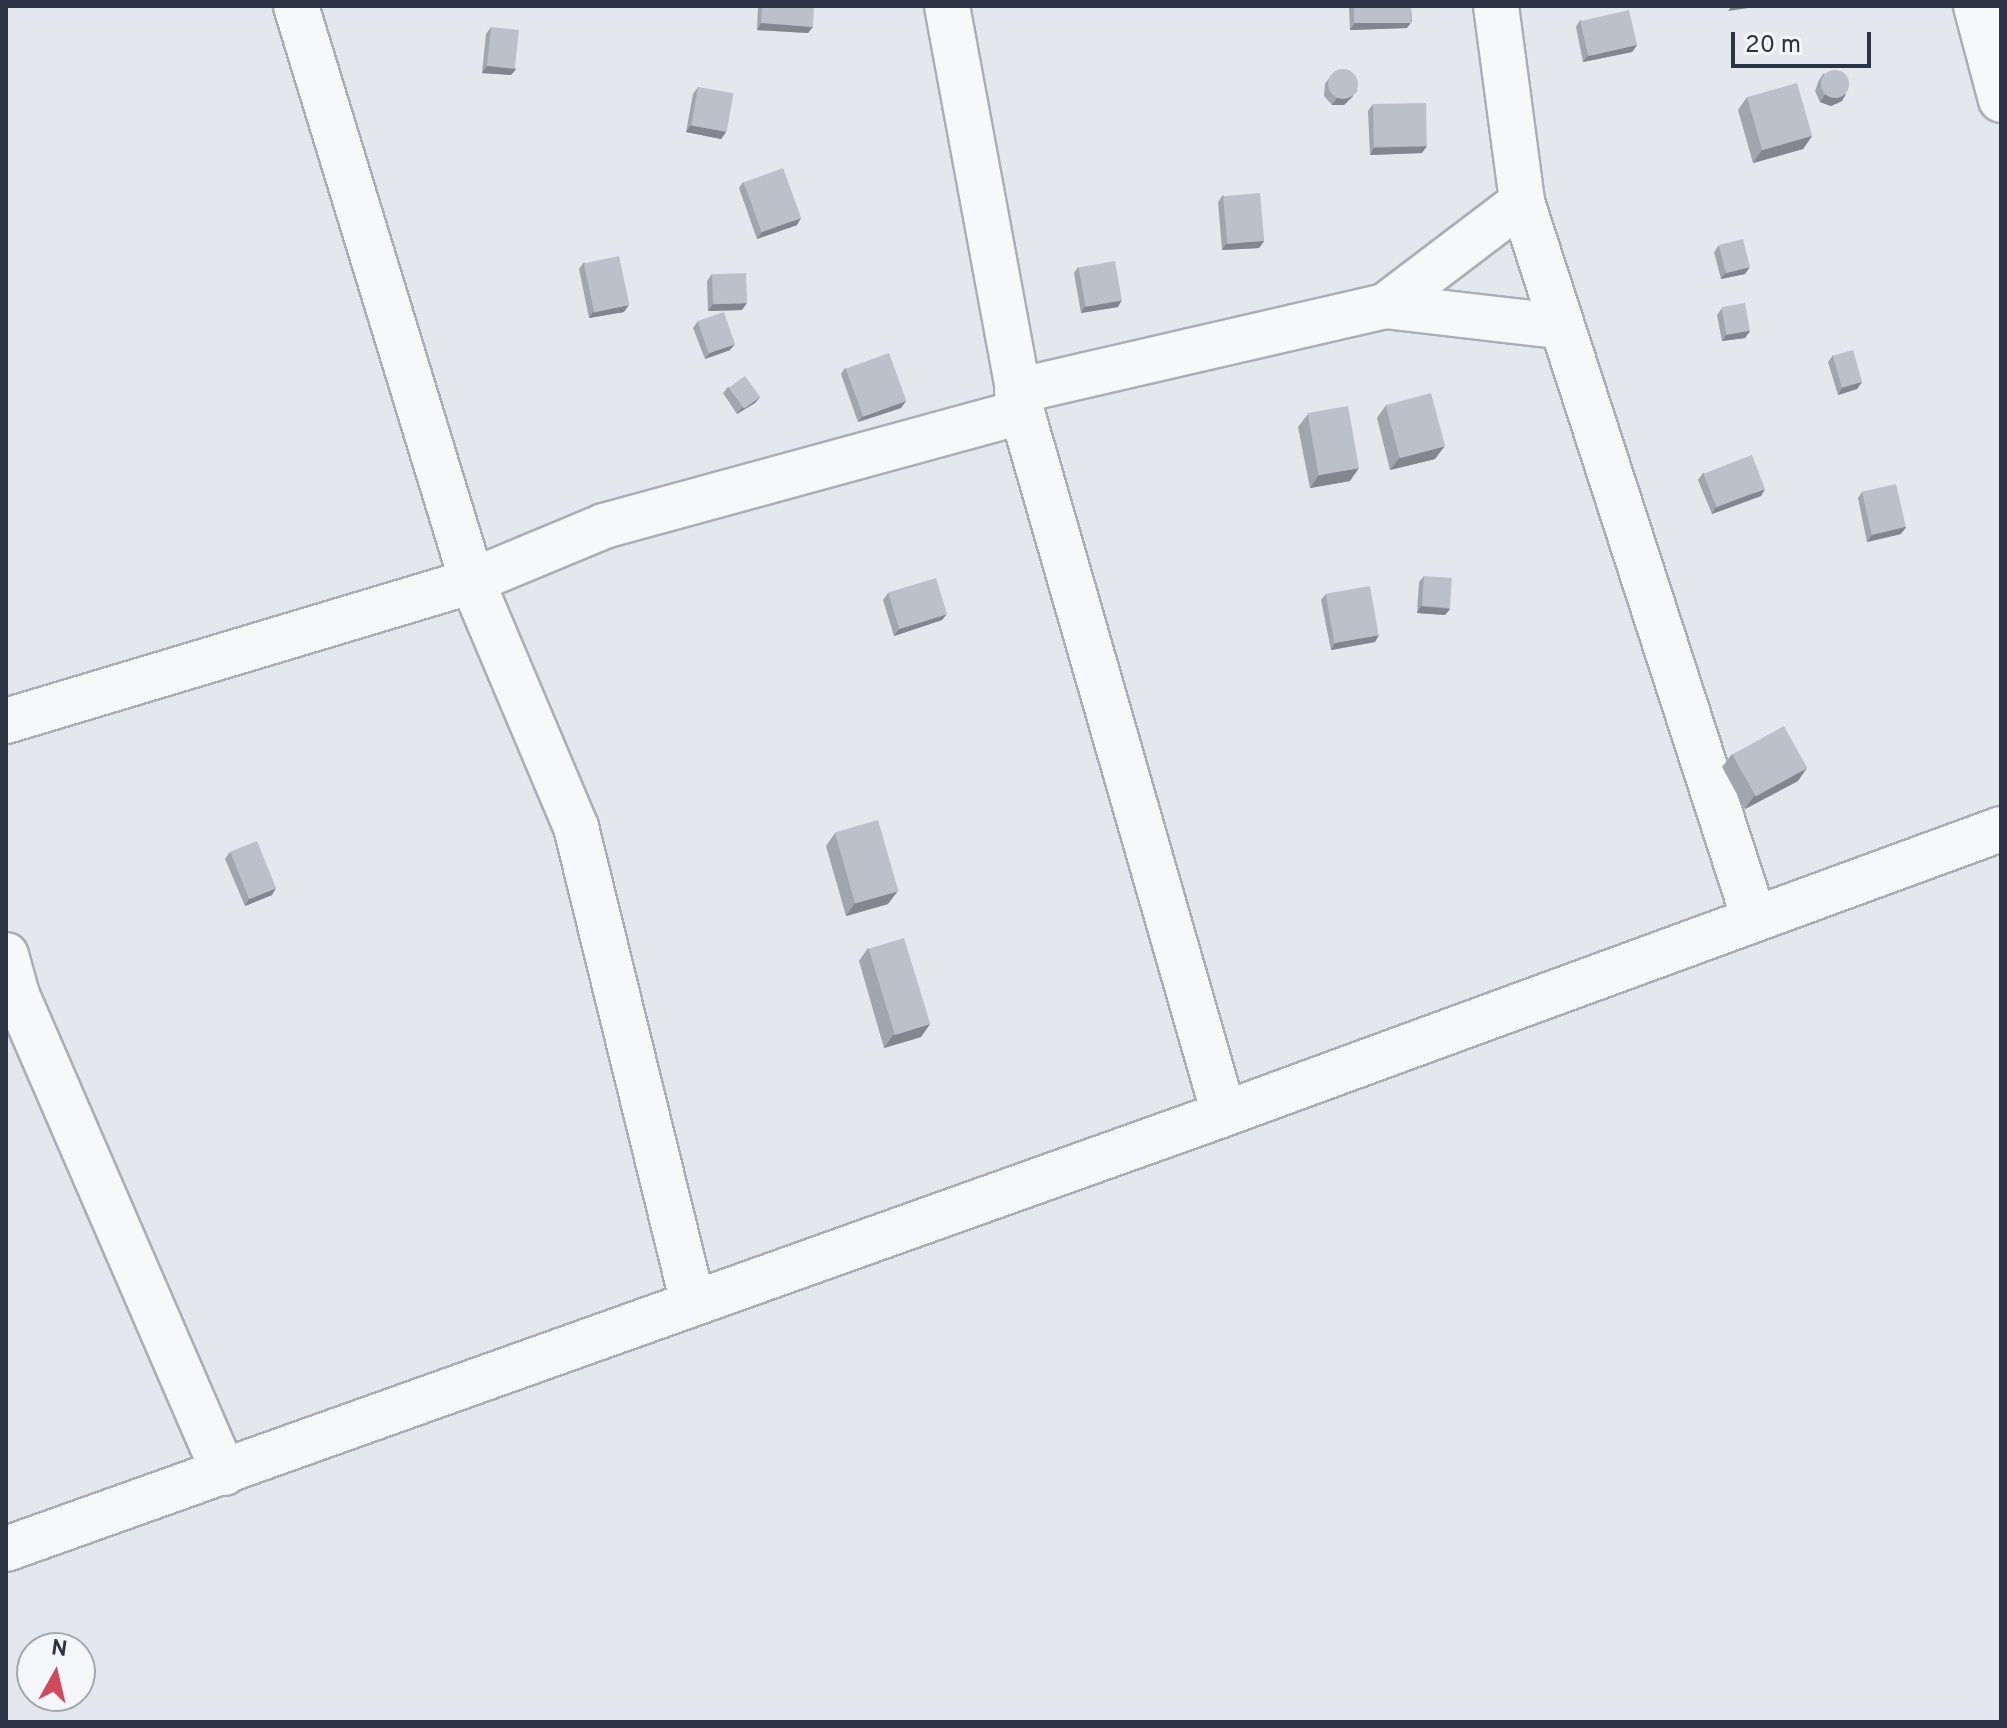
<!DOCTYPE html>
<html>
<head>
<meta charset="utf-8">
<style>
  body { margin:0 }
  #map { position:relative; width:2007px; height:1728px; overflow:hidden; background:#e4e7ec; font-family:Overpass,sans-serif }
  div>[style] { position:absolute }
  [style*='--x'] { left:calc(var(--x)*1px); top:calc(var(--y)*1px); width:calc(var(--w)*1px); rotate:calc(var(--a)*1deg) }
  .roads { filter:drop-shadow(2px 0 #a9aeb7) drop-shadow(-2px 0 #a9aeb7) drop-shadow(0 2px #a9aeb7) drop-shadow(0 -2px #a9aeb7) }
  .street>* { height:44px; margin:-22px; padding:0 22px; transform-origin:22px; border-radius:22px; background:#f7f8fa }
  .wall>* { inset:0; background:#a1a5ae }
  .shaded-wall>* { inset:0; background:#83868d }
  .building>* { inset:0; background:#bbc0ca; transform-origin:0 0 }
  .round { border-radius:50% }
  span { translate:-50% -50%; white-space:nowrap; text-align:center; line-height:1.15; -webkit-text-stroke:8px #f4f6f9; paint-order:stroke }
  .frame { position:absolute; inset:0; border:8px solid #2b3445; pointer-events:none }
  .north { position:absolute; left:16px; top:1632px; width:80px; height:80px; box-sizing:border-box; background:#f4f6f9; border:2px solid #a4a8b1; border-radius:50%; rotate:8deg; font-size:22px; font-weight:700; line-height:32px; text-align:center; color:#2b3445 }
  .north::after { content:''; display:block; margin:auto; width:28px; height:36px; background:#d1495b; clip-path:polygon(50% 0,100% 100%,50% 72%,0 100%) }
  .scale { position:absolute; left:1731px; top:32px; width:140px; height:36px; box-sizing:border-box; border:4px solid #2b3445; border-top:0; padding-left:10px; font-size:24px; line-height:28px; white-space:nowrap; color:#2b3445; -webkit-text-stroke:6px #f4f6f9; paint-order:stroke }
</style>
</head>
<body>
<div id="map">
  <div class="roads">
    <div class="street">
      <i style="--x:296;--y:6;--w:601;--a:72.98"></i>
      <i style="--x:472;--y:581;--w:267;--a:67.1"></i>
      <i style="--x:576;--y:827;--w:489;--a:76.2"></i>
      <i style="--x:947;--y:6;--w:413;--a:79.5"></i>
      <i style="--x:1022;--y:412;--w:730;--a:73.95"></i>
      <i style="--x:1496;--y:6;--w:198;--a:82.4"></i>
      <i style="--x:1522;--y:202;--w:753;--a:72.05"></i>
      <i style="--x:1976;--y:6;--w:97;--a:75.1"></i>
      <i style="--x:1385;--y:306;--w:172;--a:-37.2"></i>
      <i style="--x:1017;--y:391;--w:378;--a:-13"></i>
      <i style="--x:1385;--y:306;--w:175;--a:6.6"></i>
      <i style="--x:6;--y:721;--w:487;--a:-16.7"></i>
      <i style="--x:472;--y:581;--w:143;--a:-22.6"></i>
      <i style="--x:604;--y:526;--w:433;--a:-15.3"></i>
      <i style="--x:6;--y:955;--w:41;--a:74.6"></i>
      <i style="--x:17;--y:995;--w:521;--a:66.58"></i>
      <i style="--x:6;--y:1549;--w:1293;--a:-19.65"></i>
      <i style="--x:1224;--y:1114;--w:828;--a:-20.14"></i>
    </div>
  </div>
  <div class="wall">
    <i style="clip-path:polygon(758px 6px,814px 6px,808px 33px,757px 30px)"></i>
    <i style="clip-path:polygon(1349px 6px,1411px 6px,1412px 21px,1407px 28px,1350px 30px)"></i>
    <i style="clip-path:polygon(1580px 20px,1637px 45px,1632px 52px,1583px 62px,1576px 27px)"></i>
    <i style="clip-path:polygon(491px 27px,516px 69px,511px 75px,482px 73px,486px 34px)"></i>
    <i style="clip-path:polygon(1824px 73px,1842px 101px,1831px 106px,1820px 102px,1815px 91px,1819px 80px)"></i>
    <i style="clip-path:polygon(1330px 77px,1353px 97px,1344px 105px,1332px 105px,1324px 96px,1325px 84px)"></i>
    <i style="clip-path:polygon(698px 87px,726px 132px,721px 139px,686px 132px,693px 94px)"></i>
    <i style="clip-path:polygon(1747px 97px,1812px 136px,1803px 149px,1753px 163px,1738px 110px)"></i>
    <i style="clip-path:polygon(1373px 104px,1422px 153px,1370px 155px,1368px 111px)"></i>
    <i style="clip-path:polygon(743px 182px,797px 225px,757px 239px,739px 188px)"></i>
    <i style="clip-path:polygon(1223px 195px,1264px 241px,1259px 248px,1222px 250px,1218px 202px)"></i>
    <i style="clip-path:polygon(1719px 245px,1745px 274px,1721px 279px,1714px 252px)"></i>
    <i style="clip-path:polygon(584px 262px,624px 312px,589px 318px,579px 269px)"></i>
    <i style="clip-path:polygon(1078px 267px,1118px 307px,1081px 313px,1074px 273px)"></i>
    <i style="clip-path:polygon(712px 274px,742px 310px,708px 311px,707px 281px)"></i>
    <i style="clip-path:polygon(1722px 308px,1750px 331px,1745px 338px,1722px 341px,1717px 315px)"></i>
    <i style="clip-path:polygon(698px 321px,730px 350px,705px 359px,693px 328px)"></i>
    <i style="clip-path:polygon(1833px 355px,1862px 382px,1857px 389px,1838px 395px,1828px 362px)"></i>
    <i style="clip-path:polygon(845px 368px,906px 401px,901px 408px,858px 422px,841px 374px)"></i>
    <i style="clip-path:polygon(728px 387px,760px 397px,755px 403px,737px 414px,723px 393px)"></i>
    <i style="clip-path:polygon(1386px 405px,1435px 459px,1390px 470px,1377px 418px)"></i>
    <i style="clip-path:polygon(1308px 414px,1350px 481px,1310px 488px,1298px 427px)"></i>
    <i style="clip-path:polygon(1703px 473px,1761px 496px,1712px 514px,1698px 480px)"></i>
    <i style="clip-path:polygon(1862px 492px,1906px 527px,1901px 534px,1867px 542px,1858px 498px)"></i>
    <i style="clip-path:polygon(1424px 576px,1450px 609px,1445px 615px,1417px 613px,1419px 582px)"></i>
    <i style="clip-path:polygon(888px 593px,942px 620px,894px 636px,883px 600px)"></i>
    <i style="clip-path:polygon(1326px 594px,1375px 642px,1331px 650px,1321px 600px)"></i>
    <i style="clip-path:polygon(1732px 754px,1798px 781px,1745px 809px,1722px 767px)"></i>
    <i style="clip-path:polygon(835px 833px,888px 904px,846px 916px,826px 846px)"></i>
    <i style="clip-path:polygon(230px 852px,272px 895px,245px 906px,225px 859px)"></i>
    <i style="clip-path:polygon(868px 948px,930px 1024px,921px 1037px,884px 1048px,859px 961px)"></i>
  </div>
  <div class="shaded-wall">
    <i style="clip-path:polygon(1732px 6px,1762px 6px,1728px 11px)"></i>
    <i style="clip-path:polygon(1412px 21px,1407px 28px,1350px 30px,1355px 23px)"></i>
    <i style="clip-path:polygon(761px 23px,813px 27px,808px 33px,757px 30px)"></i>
    <i style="clip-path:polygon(1637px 45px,1632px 52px,1583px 62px,1588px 55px)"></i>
    <i style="clip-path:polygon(487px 66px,516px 69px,511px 75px,482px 73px)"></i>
    <i style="clip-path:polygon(1358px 90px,1344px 105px,1332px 105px,1337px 98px)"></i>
    <i style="clip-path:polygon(1846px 94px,1842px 101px,1831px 106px,1820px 102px,1825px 95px)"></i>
    <i style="clip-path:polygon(691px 125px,726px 132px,721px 139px,686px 132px)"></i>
    <i style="clip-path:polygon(1812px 136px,1803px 149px,1753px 163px,1762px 150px)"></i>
    <i style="clip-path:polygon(1427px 146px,1422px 153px,1370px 155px,1374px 148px)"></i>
    <i style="clip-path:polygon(801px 218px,797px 225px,757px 239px,762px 232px)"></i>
    <i style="clip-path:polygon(1264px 241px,1259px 248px,1222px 250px,1227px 243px)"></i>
    <i style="clip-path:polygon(1750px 267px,1745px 274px,1721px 279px,1726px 272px)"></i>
    <i style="clip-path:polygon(1122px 300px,1118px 307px,1081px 313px,1085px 306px)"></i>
    <i style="clip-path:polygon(747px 303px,742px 310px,708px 311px,713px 304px)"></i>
    <i style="clip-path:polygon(629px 305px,624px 312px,589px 318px,593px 312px)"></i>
    <i style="clip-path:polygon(1750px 331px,1745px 338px,1722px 341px,1726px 335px)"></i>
    <i style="clip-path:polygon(735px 344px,730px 350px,705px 359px,710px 353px)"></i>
    <i style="clip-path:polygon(1862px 382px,1857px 389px,1838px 395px,1842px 388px)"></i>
    <i style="clip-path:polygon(760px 397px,755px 403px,737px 414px,742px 408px)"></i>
    <i style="clip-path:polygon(906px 401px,901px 408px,858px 422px,863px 416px)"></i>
    <i style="clip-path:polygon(1445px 446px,1435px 459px,1390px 470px,1400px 457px)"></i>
    <i style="clip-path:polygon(1359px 468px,1350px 481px,1310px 488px,1319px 475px)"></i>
    <i style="clip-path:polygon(1765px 489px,1761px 496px,1712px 514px,1716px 507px)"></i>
    <i style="clip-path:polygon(1906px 527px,1901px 534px,1867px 542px,1872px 535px)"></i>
    <i style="clip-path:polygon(1421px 606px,1450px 609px,1445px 615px,1417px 613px)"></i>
    <i style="clip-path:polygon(947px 614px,942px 620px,894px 636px,899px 629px)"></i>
    <i style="clip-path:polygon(1379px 635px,1375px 642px,1331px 650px,1335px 643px)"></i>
    <i style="clip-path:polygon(1807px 768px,1798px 781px,1745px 809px,1754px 796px)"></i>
    <i style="clip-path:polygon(276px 888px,272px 895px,245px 906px,249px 899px)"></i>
    <i style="clip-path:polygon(898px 891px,888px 904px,846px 916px,855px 903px)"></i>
    <i style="clip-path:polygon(930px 1024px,921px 1037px,884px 1048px,893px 1035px)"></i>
  </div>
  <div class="building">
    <i style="clip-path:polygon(762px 6px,814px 6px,813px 27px,761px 23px)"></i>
    <i style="left:1354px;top:6px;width:57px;height:17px"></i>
    <i style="left:1629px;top:10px;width:36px;height:50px;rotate:77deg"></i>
    <i style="left:491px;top:27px;width:28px;height:39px;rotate:6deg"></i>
    <i class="round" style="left:1328px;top:69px;width:30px;height:30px"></i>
    <i class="round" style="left:1821px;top:70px;width:28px;height:28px"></i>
    <i style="left:1797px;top:83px;width:55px;height:52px;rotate:74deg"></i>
    <i style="left:698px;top:87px;width:36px;height:39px;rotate:10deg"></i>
    <i style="left:1426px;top:103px;width:43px;height:53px;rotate:89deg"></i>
    <i style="left:783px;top:168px;width:53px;height:42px;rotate:70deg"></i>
    <i style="left:1260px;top:193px;width:48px;height:37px;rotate:85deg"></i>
    <i style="left:1743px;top:239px;width:29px;height:25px;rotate:76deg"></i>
    <i style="left:619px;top:256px;width:50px;height:36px;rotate:78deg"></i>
    <i style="left:1115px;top:261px;width:40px;height:37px;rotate:80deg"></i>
    <i style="left:746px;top:273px;width:30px;height:34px;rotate:88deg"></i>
    <i style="left:1745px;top:303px;width:28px;height:24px;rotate:80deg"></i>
    <i style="left:724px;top:312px;width:34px;height:28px;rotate:71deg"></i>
    <i style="left:1853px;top:350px;width:33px;height:21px;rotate:74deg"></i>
    <i style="left:889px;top:353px;width:51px;height:46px;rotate:70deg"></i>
    <i style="left:745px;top:376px;width:26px;height:20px;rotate:54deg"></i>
    <i style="left:1431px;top:393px;width:55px;height:47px;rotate:75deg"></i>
    <i style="left:1348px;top:406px;width:63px;height:41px;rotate:80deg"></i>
    <i style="left:1752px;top:455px;width:36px;height:52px;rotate:69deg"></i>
    <i style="left:1896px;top:484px;width:44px;height:35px;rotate:77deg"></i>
    <i style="left:1424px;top:576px;width:28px;height:30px;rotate:4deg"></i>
    <i style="left:936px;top:578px;width:38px;height:50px;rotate:73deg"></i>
    <i style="left:1370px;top:586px;width:50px;height:45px;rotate:80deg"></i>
    <i style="left:1784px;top:726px;width:48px;height:59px;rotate:61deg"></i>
    <i style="left:878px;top:820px;width:74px;height:45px;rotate:74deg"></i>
    <i style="left:257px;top:841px;width:51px;height:29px;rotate:68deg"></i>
    <i style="left:904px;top:938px;width:90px;height:37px;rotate:73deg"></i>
  </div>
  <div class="frame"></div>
  <div class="north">N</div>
  <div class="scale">20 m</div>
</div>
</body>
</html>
